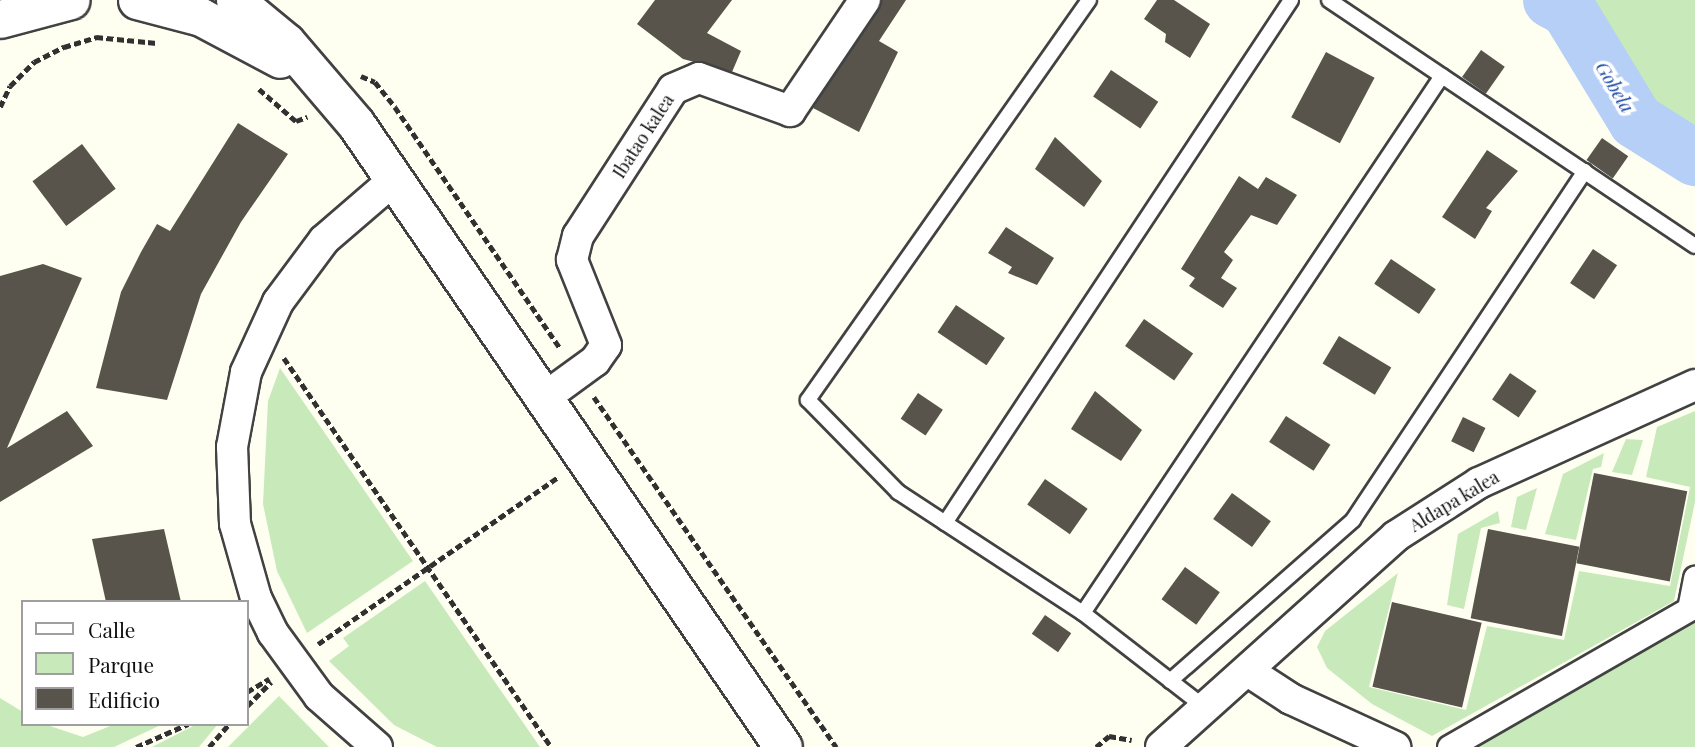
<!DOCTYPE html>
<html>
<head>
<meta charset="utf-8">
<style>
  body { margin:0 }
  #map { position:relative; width:1695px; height:747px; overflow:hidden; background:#fefff1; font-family:"Playfair Display",serif }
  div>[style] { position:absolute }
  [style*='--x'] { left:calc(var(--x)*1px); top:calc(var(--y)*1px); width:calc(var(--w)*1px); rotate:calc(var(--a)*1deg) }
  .green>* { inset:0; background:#c8eabb }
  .river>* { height:56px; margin:-28px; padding:0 28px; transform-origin:28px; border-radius:28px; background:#b6cff6 }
  .building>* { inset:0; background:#58534b; transform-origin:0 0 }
  .path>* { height:4.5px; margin-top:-2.25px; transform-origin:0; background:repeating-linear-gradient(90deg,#313131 0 7px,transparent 0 10.5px) }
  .roads { filter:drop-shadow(2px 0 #424242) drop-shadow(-2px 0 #424242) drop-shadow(0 2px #424242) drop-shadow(0 -2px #424242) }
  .service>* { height:14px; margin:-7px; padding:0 7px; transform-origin:7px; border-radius:7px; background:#fff }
  .pedestrian>* { height:23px; margin:-11.5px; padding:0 11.5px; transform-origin:11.5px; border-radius:11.5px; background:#fff }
  .minor>* { height:30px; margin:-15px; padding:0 15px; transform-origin:15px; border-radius:15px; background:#fff }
  .tertiary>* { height:37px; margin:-18.5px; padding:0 18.5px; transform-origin:18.5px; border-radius:18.5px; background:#fff }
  span { translate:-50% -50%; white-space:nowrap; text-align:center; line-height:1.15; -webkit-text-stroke:7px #fff; paint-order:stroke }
  .street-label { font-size:18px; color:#0f0f0f }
  .water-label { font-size:19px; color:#1845a2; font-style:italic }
  .legend { position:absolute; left:21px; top:600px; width:228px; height:126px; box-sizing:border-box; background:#fff; border:2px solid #9f9f9f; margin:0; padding:9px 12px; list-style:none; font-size:21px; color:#0f0f0f }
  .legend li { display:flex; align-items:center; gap:14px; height:35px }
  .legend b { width:35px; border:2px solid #9f9f9f }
</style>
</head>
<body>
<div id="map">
  <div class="green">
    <i style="clip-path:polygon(1556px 0,1695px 0,1695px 135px,1651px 101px,1626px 55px)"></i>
    <i style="clip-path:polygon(280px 368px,413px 561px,307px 633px,277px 571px,263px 504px,268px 401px)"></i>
    <i style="clip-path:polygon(1695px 411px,1695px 502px,1674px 601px,1432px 736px,1372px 704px,1327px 668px,1317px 647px,1325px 631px,1398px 573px,1369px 687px,1466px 710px,1487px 626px,1564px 640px,1579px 571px,1670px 586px,1690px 487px,1646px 477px,1657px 427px)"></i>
    <i style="clip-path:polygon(1626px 439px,1643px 440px,1632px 475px,1612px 472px)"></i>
    <i style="clip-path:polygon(1604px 453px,1601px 467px,1593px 469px,1576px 540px,1545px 534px,1563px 474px)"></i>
    <i style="clip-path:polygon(1537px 488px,1526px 530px,1511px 527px,1517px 497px)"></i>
    <i style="clip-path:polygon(1498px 511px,1500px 523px,1481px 528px,1464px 609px,1447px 605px,1458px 534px)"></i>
    <i style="clip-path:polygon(425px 581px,540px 747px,437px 747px,394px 725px,329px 661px,349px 646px,343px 638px)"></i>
    <i style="clip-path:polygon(1695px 608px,1695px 747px,1440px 747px)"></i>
    <i style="clip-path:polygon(279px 696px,329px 747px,228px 747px)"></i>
    <i style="clip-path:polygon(0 698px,23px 712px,23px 724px,44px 724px,83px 737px,115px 724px,163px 724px,114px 747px,0 747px)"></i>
    <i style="clip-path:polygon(197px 724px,218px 724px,199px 747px,152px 747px)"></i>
  </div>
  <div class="river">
    <i style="--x:1551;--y:0;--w:19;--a:28"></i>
    <i style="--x:1568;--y:9;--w:131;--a:58.7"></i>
    <i style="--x:1636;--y:121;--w:70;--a:32.1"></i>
  </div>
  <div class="building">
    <i style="clip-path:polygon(655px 0,732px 0,707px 33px,741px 51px,732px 72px,683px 59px,637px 24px)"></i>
    <i style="clip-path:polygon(882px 0,906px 0,879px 41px,898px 52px,859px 132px,813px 108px)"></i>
    <i style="clip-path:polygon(1157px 0,1174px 0,1210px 24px,1190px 58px,1165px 42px,1166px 34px,1144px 19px)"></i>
    <i style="left:1481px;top:50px;width:29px;height:33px;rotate:35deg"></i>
    <i style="left:1326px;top:52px;width:55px;height:74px;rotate:28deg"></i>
    <i style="left:1111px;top:70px;width:57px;height:32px;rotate:34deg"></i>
    <i style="clip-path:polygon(238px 123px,288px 154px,241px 222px,201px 294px,167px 400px,96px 388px,121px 292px,141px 252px,157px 224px,170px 231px)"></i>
    <i style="clip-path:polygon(1055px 137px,1102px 181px,1084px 207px,1035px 169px)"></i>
    <i style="left:1602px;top:138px;width:32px;height:27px;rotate:35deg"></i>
    <i style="left:82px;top:144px;width:56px;height:62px;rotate:53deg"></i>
    <i style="clip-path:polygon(1487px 150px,1518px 171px,1486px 208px,1492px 211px,1475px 239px,1442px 217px)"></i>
    <i style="clip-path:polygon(1239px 176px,1258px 189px,1266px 177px,1297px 195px,1277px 225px,1251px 215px,1224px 252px,1233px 260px,1221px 278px,1237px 288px,1223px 308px,1189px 286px,1195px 278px,1181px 269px)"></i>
    <i style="clip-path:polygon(1006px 227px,1054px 258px,1037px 285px,1008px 273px,1012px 267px,988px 253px)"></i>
    <i style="left:1593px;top:249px;width:29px;height:41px;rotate:34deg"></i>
    <i style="left:1391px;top:259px;width:54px;height:30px;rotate:34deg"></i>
    <i style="clip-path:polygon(43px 264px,82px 278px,7px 448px,67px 411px,93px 446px,0 502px,0 276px)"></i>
    <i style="left:956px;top:305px;width:59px;height:33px;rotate:34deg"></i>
    <i style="left:1144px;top:319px;width:60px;height:33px;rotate:35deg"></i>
    <i style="left:1339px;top:336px;width:61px;height:32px;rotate:31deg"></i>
    <i style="left:1510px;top:373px;width:32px;height:32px;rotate:34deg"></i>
    <i style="clip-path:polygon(1095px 391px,1142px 430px,1121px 461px,1071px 429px)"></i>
    <i style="left:918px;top:393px;width:30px;height:31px;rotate:34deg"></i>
    <i style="left:1286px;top:416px;width:53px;height:31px;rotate:33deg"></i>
    <i style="left:1463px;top:417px;width:25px;height:27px;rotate:26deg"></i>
    <i style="left:1594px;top:473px;width:95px;height:92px;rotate:11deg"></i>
    <i style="left:1045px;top:479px;width:52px;height:31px;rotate:35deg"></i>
    <i style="left:1232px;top:493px;width:48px;height:32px;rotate:36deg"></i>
    <i style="clip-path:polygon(164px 529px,181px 602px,106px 602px,92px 539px)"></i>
    <i style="left:1488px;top:529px;width:93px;height:91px;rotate:11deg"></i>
    <i style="left:1185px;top:567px;width:43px;height:40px;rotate:36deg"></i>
    <i style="left:1392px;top:602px;width:92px;height:87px;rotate:13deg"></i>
    <i style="left:1045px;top:615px;width:32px;height:23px;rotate:35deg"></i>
  </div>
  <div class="path">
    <i style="--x:361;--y:76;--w:15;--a:23"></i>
    <i style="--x:375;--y:82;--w:32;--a:51"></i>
    <i style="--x:395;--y:107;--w:293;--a:55.6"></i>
    <i style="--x:259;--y:89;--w:49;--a:40.9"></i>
    <i style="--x:296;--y:121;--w:12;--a:-20"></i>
    <i style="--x:0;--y:107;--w:23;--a:-65"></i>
    <i style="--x:10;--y:86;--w:34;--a:-45"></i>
    <i style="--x:34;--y:62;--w:34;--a:-27"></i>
    <i style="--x:64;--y:47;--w:34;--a:-17"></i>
    <i style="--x:96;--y:37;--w:61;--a:5.6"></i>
    <i style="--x:284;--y:358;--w:472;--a:55.5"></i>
    <i style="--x:594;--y:397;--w:426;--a:55.3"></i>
    <i style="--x:318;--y:644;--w:292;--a:-34.8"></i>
    <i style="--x:247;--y:692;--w:26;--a:-31"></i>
    <i style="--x:247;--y:706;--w:34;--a:-45"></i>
    <i style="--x:136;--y:747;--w:57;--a:-23.9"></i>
    <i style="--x:209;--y:747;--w:30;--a:-49"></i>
    <i style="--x:1096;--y:747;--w:17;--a:-40"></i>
    <i style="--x:1109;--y:736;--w:23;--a:10"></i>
  </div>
  <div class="roads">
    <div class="service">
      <i style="--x:1089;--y:0;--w:489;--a:125.1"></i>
      <i style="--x:808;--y:400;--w:129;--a:45.6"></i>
      <i style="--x:898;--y:492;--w:221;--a:33.2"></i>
      <i style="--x:1083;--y:613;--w:153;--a:37.8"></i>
      <i style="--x:1329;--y:0;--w:441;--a:33.9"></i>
      <i style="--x:945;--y:523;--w:627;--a:-56.51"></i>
      <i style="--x:1083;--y:613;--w:646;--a:-56.24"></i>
      <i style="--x:1170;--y:681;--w:244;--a:-41.3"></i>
      <i style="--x:1353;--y:520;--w:419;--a:-56.4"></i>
    </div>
    <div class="pedestrian">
      <i style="--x:1449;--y:747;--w:277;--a:-29.9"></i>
      <i style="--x:1689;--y:609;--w:32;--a:-79"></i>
    </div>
    <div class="minor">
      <i style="--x:544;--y:398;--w:63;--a:-36"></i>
      <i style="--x:595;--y:361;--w:19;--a:-55"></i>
      <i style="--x:606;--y:345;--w:92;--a:-111.8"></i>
      <i style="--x:572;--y:260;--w:25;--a:-76"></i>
      <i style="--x:578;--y:236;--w:175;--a:-57.1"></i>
      <i style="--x:673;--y:89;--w:28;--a:-23"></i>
      <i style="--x:699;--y:78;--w:97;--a:19.9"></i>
      <i style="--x:790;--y:111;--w:134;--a:-56"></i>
      <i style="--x:1248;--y:671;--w:51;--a:33.1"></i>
      <i style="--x:1291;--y:699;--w:115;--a:24.8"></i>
      <i style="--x:377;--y:747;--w:77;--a:-138.7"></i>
      <i style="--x:319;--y:696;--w:78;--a:-126.1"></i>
      <i style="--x:273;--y:633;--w:39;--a:-116"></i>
      <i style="--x:256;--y:598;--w:77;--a:-105.8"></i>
      <i style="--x:235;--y:524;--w:77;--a:-92.2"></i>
      <i style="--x:232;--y:447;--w:76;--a:-79.4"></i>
      <i style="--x:246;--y:372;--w:77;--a:-65.4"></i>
      <i style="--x:278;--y:302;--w:77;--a:-53.4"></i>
      <i style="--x:324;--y:240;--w:94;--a:-40.7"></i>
      <i style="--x:1161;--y:747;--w:316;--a:-41.9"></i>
      <i style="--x:1396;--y:536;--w:98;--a:-32.6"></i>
      <i style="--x:1479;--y:483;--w:237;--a:-24.4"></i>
    </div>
    <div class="tertiary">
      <i style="--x:137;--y:0;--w:66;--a:14.9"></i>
      <i style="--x:201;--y:17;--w:89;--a:28"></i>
      <i style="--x:235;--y:0;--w:66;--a:39.5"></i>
      <i style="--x:286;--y:42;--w:108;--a:49.5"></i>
      <i style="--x:356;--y:124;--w:755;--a:55.57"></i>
      <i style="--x:0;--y:19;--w:73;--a:-15"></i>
    </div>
  </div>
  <div class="street-label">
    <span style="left:643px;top:136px;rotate:-57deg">Ibatao kalea</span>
    <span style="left:1454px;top:501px;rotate:-31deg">Aldapa kalea</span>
  </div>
  <div class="water-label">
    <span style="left:1615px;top:87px;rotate:59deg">Gobela</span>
  </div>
  <ul class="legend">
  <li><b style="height:9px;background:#fff"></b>Calle</li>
  <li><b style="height:19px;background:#c8eabb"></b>Parque</li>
  <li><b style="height:19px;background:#58534b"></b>Edificio</li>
  </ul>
</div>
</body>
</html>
